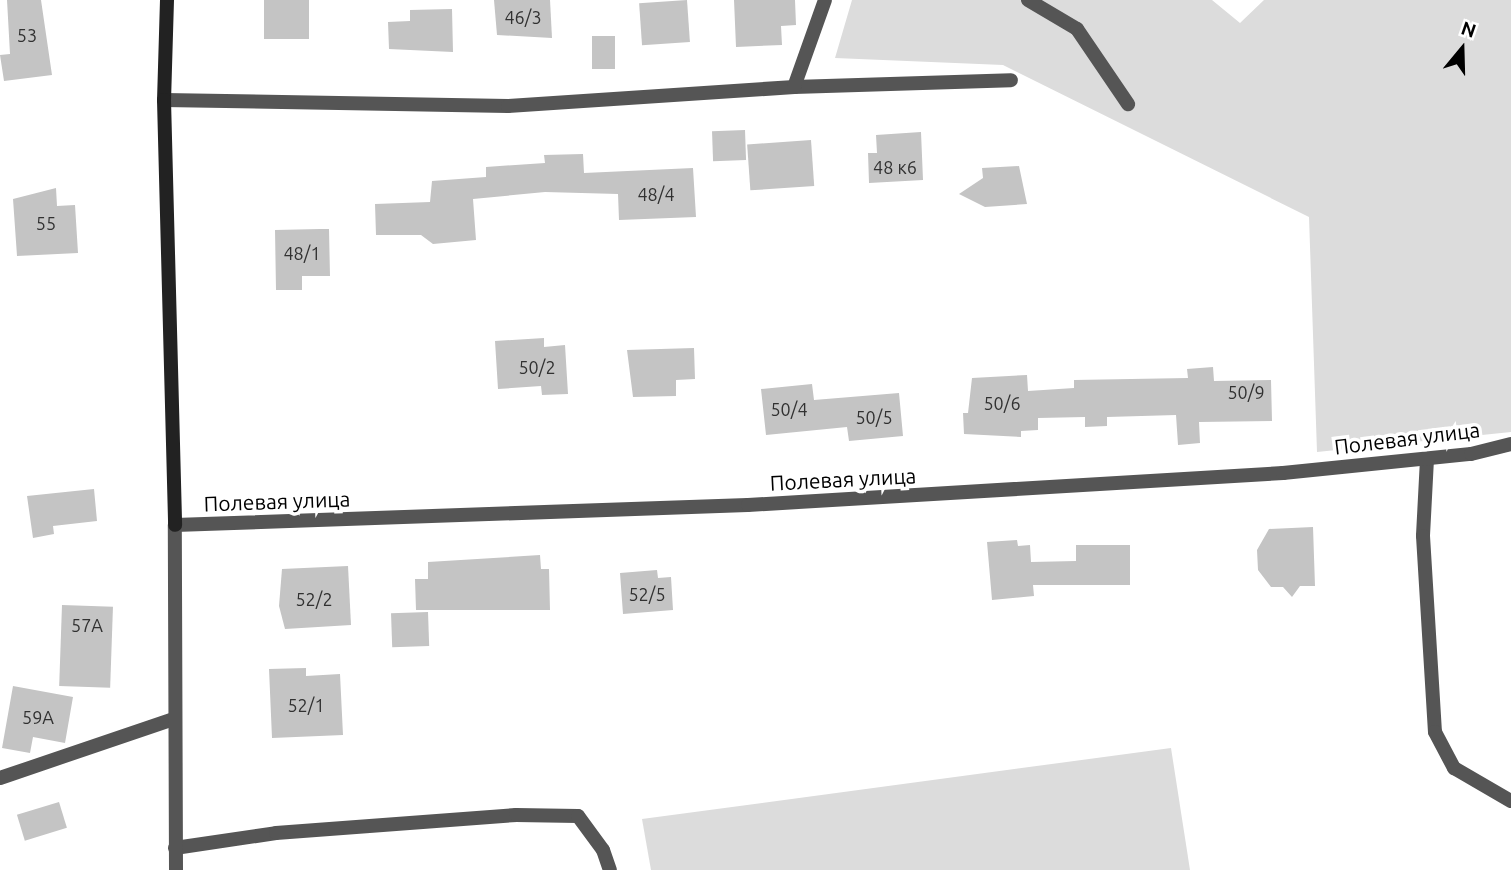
<!DOCTYPE html>
<html>
<head>
<meta charset="utf-8">
<style>
  body { margin:0 }
  #map { position:relative; width:1511px; height:870px; overflow:hidden; background:#fff; font-family:Ubuntu,sans-serif }
  div>[style] { position:absolute }
  [style*='--x'] { left:calc(var(--x)*1px); top:calc(var(--y)*1px); width:calc(var(--w)*1px); rotate:calc(var(--a)*1deg) }
  .green>* { inset:0; background:#dcdcdc }
  .building>* { inset:0; background:#c4c4c4; transform-origin:0 0 }
  .lane>* { height:14px; margin:-7px; padding:0 7px; transform-origin:7px; border-radius:7px; background:#555 }
  .street>* { height:14px; margin:-7px; padding:0 7px; transform-origin:7px; border-radius:7px; background:#555 }
  .secondary>* { height:14px; margin:-7px; padding:0 7px; transform-origin:7px; border-radius:7px; background:#222 }
  span { translate:-50% -50%; white-space:nowrap; text-align:center; line-height:1.15; -webkit-text-stroke:7px #fff; paint-order:stroke }
  .number-label { font-size:18px; color:#313131 }
  .number-label span { -webkit-text-stroke-width:0 }
  .street-label { font-size:21px; color:#000 }
  .north { position:absolute; left:1427px; top:14px; width:70px; height:70px; -webkit-text-stroke:5px #fff; paint-order:stroke; rotate:19deg; font-size:19px; font-weight:700; line-height:28px; text-align:center; color:#000 }
  .north::after { content:''; display:block; margin:auto; width:24px; height:32px; background:#000; clip-path:polygon(50% 0,100% 100%,50% 72%,0 100%) }
</style>
</head>
<body>
<div id="map">
  <div class="green">
    <i style="clip-path:polygon(852px 0,1212px 0,1240px 23px,1264px 0,1511px 0,1511px 432px,1317px 452px,1309px 217px,1003px 65px,835px 58px)"></i>
    <i style="clip-path:polygon(1171px 748px,1190px 870px,651px 870px,642px 819px)"></i>
  </div>
  <div class="building">
    <i style="clip-path:polygon(7px 0,41px 0,52px 75px,4px 81px,0 55px,10px 54px)"></i>
    <i style="left:264px;top:0;width:45px;height:39px"></i>
    <i style="clip-path:polygon(494px 0,550px 0,552px 38px,497px 35px)"></i>
    <i style="left:687px;top:0;width:42px;height:48px;rotate:86deg"></i>
    <i style="clip-path:polygon(734px 0,795px 0,796px 25px,781px 26px,782px 45px,736px 47px)"></i>
    <i style="clip-path:polygon(452px 9px,453px 52px,389px 49px,388px 22px,410px 21px,410px 10px)"></i>
    <i style="left:592px;top:36px;width:23px;height:33px"></i>
    <i style="left:745px;top:130px;width:30px;height:33px;rotate:88deg"></i>
    <i style="clip-path:polygon(921px 132px,923px 180px,869px 183px,868px 153px,877px 153px,876px 135px)"></i>
    <i style="left:811px;top:140px;width:46px;height:64px;rotate:86deg"></i>
    <i style="clip-path:polygon(583px 154px,584px 173px,693px 168px,696px 217px,619px 220px,618px 194px,545px 192px,473px 199px,476px 240px,433px 244px,421px 235px,376px 235px,375px 204px,430px 202px,432px 181px,486px 177px,486px 167px,545px 163px,544px 155px)"></i>
    <i style="clip-path:polygon(1019px 166px,1027px 204px,985px 207px,959px 194px,983px 178px,982px 168px)"></i>
    <i style="clip-path:polygon(56px 188px,57px 206px,75px 205px,78px 253px,17px 256px,13px 199px)"></i>
    <i style="clip-path:polygon(320px 229px,329px 229px,330px 276px,302px 276px,302px 290px,276px 290px,275px 230px)"></i>
    <i style="clip-path:polygon(544px 338px,544px 347px,565px 345px,568px 394px,542px 395px,541px 386px,498px 389px,495px 341px)"></i>
    <i style="clip-path:polygon(694px 348px,695px 379px,676px 380px,676px 396px,633px 397px,627px 350px)"></i>
    <i style="clip-path:polygon(1213px 367px,1214px 381px,1271px 380px,1272px 421px,1199px 422px,1200px 443px,1178px 445px,1176px 415px,1107px 417px,1107px 426px,1085px 427px,1085px 417px,1038px 418px,1038px 430px,1021px 431px,1021px 437px,964px 434px,963px 413px,968px 413px,972px 378px,1027px 375px,1028px 391px,1074px 388px,1074px 380px,1188px 378px,1187px 369px)"></i>
    <i style="clip-path:polygon(812px 384px,814px 400px,899px 393px,903px 436px,849px 441px,847px 427px,766px 435px,761px 389px)"></i>
    <i style="clip-path:polygon(94px 489px,97px 521px,53px 526px,54px 534px,33px 538px,27px 496px)"></i>
    <i style="clip-path:polygon(1313px 527px,1315px 586px,1300px 586px,1292px 597px,1283px 587px,1271px 587px,1258px 570px,1257px 550px,1269px 529px)"></i>
    <i style="clip-path:polygon(1017px 540px,1018px 546px,1030px 545px,1031px 562px,1076px 561px,1076px 545px,1130px 545px,1130px 585px,1033px 585px,1034px 596px,992px 600px,987px 542px)"></i>
    <i style="clip-path:polygon(540px 555px,541px 569px,549px 569px,550px 610px,416px 610px,415px 579px,428px 579px,428px 562px)"></i>
    <i style="clip-path:polygon(348px 566px,351px 625px,285px 629px,279px 606px,282px 569px)"></i>
    <i style="clip-path:polygon(657px 570px,658px 578px,671px 577px,673px 610px,623px 614px,620px 573px)"></i>
    <i style="left:62px;top:605px;width:51px;height:81px;rotate:2deg"></i>
    <i style="left:428px;top:612px;width:34px;height:37px;rotate:88deg"></i>
    <i style="clip-path:polygon(306px 668px,306px 676px,340px 674px,343px 735px,272px 738px,269px 669px)"></i>
    <i style="clip-path:polygon(13px 686px,73px 697px,65px 743px,33px 737px,30px 753px,2px 748px)"></i>
    <i style="left:59px;top:802px;width:27px;height:44px;rotate:73deg"></i>
  </div>
  <div class="lane">
    <i style="--x:1028;--y:0;--w:57;--a:30.6"></i>
    <i style="--x:1077;--y:29;--w:91;--a:55.8"></i>
    <i style="--x:794;--y:87;--w:217;--a:-1.8"></i>
    <i style="--x:1427;--y:459;--w:77;--a:93"></i>
    <i style="--x:1423;--y:536;--w:196;--a:86.5"></i>
    <i style="--x:1435;--y:732;--w:41;--a:62.2"></i>
    <i style="--x:1454;--y:768;--w:66;--a:30.1"></i>
    <i style="--x:0;--y:778;--w:183;--a:-18.8"></i>
  </div>
  <div class="street">
    <i style="--x:164;--y:100;--w:344;--a:1"></i>
    <i style="--x:508;--y:106;--w:287;--a:-3.8"></i>
    <i style="--x:794;--y:87;--w:92;--a:-70.4"></i>
    <i style="--x:175;--y:848;--w:102;--a:-8.4"></i>
    <i style="--x:276;--y:833;--w:241;--a:-4.3"></i>
    <i style="--x:516;--y:815;--w:62;--a:0.9"></i>
    <i style="--x:578;--y:816;--w:42;--a:53.7"></i>
    <i style="--x:603;--y:850;--w:21;--a:71"></i>
    <i style="--x:176;--y:870;--w:345;--a:-90.2"></i>
    <i style="--x:175;--y:525;--w:573;--a:-2"></i>
    <i style="--x:748;--y:505;--w:536;--a:-3.42"></i>
    <i style="--x:1283;--y:473;--w:189;--a:-5.8"></i>
    <i style="--x:1471;--y:454;--w:41;--a:-14"></i>
  </div>
  <div class="secondary">
    <i style="--x:167;--y:0;--w:100;--a:91.7"></i>
    <i style="--x:164;--y:100;--w:425;--a:88.5"></i>
  </div>
  <div class="number-label">
    <span style="left:523px;top:17px">46/3</span>
    <span style="left:27px;top:35px">53</span>
    <span style="left:895px;top:167px">48 к6</span>
    <span style="left:656px;top:194px">48/4</span>
    <span style="left:46px;top:223px">55</span>
    <span style="left:302px;top:253px">48/1</span>
    <span style="left:537px;top:367px">50/2</span>
    <span style="left:1246px;top:392px">50/9</span>
    <span style="left:1002px;top:403px">50/6</span>
    <span style="left:789px;top:409px">50/4</span>
    <span style="left:874px;top:417px">50/5</span>
    <span style="left:647px;top:594px">52/5</span>
    <span style="left:314px;top:599px">52/2</span>
    <span style="left:87px;top:625px">57А</span>
    <span style="left:306px;top:705px">52/1</span>
    <span style="left:38px;top:717px">59А</span>
  </div>
  <div class="street-label">
    <span style="left:1407px;top:438px;rotate:-7deg">Полевая улица</span>
    <span style="left:843px;top:479px;rotate:-3deg">Полевая улица</span>
    <span style="left:277px;top:501px;rotate:-2deg">Полевая улица</span>
  </div>
  <div class="north">N</div>
</div>
</body>
</html>
